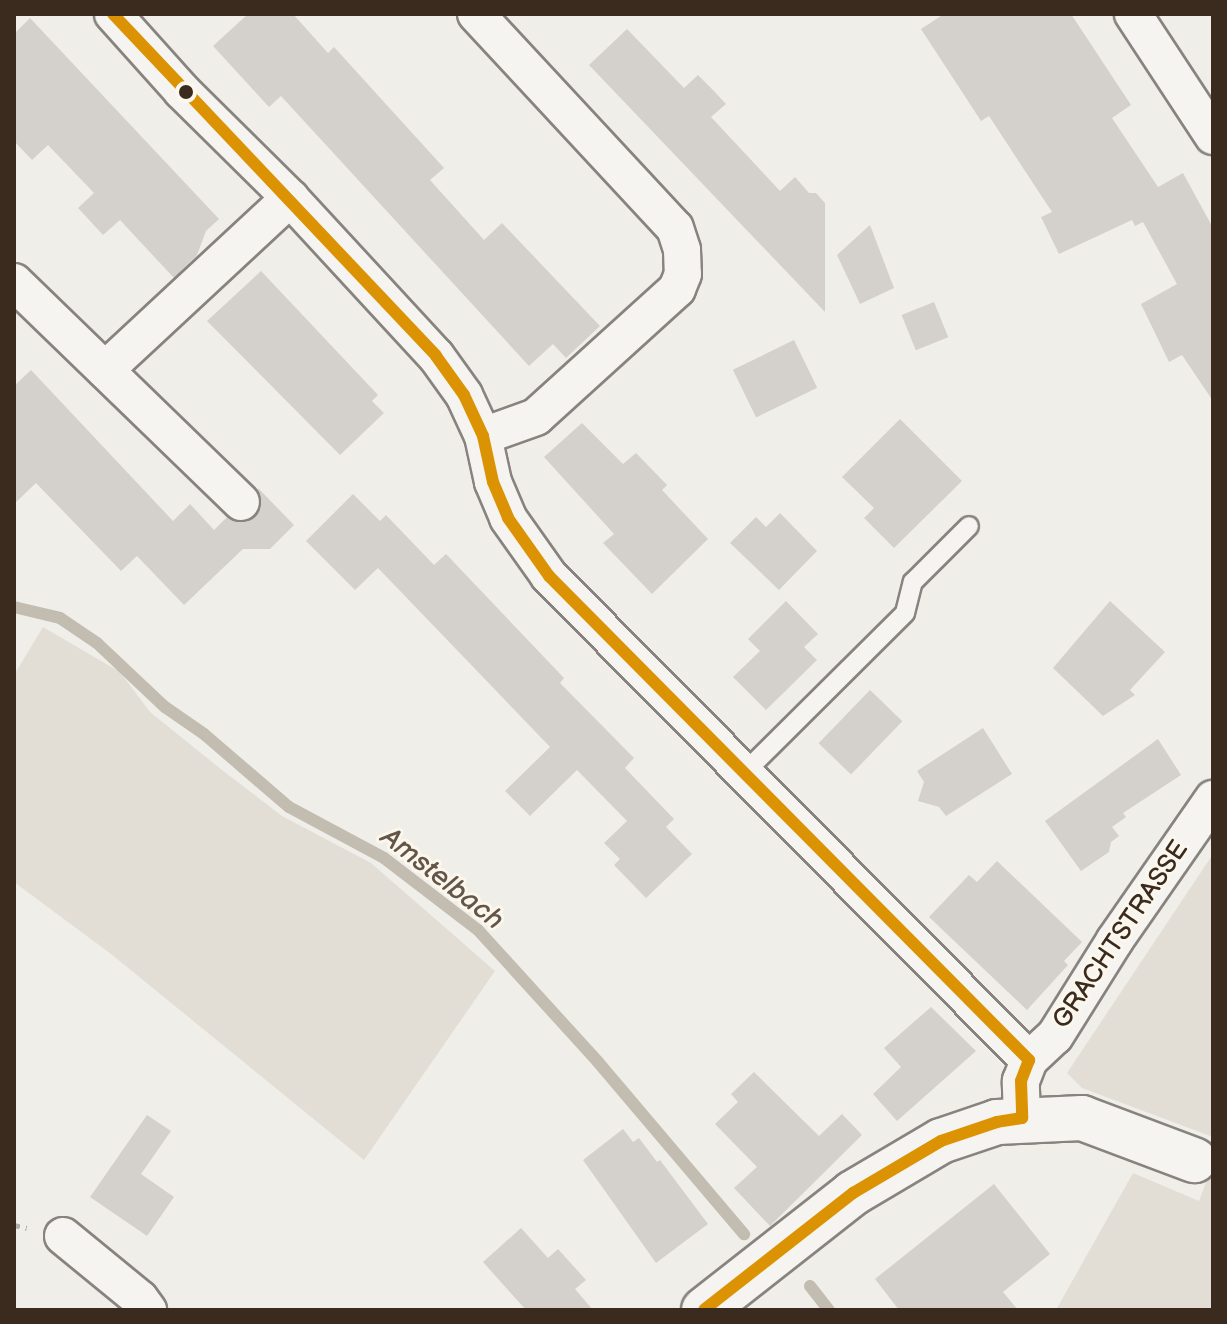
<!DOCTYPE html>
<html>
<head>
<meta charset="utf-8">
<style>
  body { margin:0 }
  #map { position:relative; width:1227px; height:1324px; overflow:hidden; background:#f0eee8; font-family:"Balsamiq Sans",sans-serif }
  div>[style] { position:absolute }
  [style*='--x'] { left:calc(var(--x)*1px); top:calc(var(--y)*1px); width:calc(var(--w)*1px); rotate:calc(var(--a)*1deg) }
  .built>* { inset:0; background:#e3ded5 }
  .stream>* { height:12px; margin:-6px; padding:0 6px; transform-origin:6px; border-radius:6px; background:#c2bcb1 }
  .building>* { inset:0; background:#d4d1cc; transform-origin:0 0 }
  .path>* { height:5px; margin-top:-2.5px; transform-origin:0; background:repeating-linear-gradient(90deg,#b2afab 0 6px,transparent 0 12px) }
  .roads { filter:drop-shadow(2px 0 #88837e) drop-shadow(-2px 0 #88837e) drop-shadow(0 2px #88837e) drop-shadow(0 -2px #88837e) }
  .service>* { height:18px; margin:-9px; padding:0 9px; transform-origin:9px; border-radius:9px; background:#f5f4f0 }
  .minor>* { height:36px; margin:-18px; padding:0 18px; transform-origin:18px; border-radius:18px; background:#f5f4f0 }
  .tertiary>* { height:44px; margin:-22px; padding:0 22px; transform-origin:22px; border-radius:22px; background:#f5f4f0 }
  .bus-1>* { height:12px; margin:-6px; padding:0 6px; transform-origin:6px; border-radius:6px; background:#db9304 }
  .dots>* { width:22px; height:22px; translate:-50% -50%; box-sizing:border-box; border:4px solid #fbf7ec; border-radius:50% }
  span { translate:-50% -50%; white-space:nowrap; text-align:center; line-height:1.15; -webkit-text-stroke:6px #fbf7ec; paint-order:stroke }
  .street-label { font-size:26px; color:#3b2a1e }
  .water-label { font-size:28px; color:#645549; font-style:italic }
  .frame { position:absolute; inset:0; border:16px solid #3b2a1e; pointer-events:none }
</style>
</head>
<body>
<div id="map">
  <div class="built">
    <i style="clip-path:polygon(43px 627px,120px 672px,150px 712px,222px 770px,282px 816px,371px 863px,495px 971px,364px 1160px,111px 954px,14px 882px,14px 675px)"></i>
    <i style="clip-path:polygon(1213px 854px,1213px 1137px,1082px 1088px,1067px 1073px)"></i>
    <i style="clip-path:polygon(1213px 1163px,1213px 1310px,1056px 1310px,1133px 1173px,1199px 1201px)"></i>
  </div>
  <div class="stream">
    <i style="--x:14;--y:607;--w:47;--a:13.4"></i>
    <i style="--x:60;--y:618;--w:45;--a:34"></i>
    <i style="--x:97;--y:643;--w:93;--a:43.3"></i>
    <i style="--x:165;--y:707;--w:47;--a:34.7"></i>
    <i style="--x:204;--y:734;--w:112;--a:40.7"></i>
    <i style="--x:289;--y:807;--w:108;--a:28.2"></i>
    <i style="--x:384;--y:858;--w:118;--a:37.5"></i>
    <i style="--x:478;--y:930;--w:178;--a:47.7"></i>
    <i style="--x:598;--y:1062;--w:226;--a:49.7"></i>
    <i style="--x:810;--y:1286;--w:31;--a:52"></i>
  </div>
  <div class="building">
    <i style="clip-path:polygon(248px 14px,293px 14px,328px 53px,334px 47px,444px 168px,430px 180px,484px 240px,502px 223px,600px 326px,566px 358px,553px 344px,529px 366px,281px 96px,269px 107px,213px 46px)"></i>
    <i style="clip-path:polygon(944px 14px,1071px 14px,1131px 105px,1112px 118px,1158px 187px,1183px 173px,1213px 228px,1213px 401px,1182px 355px,1169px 362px,1141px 304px,1177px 284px,1143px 222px,1135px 226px,1132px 220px,1059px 254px,1041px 217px,1052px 212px,989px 116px,981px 121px,921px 29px)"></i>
    <i style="clip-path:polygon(30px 18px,219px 219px,206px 231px,197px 255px,174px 278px,120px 220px,103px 235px,78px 208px,94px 193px,48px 145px,32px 160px,14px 141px,14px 34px)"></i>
    <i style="clip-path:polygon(627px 29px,684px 88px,698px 75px,712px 89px,726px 104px,711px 117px,780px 191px,795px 177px,809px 193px,816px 193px,825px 203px,825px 312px,589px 65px)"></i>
    <i style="clip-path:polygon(870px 225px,894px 288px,860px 304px,837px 255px)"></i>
    <i style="clip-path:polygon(261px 271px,378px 395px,372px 401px,384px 413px,340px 455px,207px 321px)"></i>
    <i style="left:934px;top:302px;width:38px;height:35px;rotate:68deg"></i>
    <i style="left:794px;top:340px;width:53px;height:68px;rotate:64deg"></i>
    <i style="clip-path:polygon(31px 370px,173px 521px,190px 504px,214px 530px,227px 517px,237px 522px,247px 522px,261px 508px,258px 488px,294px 525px,270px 549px,243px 549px,184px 605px,137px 556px,121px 571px,36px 483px,14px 504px,14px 386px)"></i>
    <i style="clip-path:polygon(900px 419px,962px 481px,894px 548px,864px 518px,874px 508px,842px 477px)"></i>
    <i style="clip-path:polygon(582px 423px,623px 464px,636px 453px,667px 485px,662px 490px,708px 539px,652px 594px,603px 543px,614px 534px,544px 457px)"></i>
    <i style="clip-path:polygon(353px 494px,380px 521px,386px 515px,434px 565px,446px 554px,564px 678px,560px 683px,634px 758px,625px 768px,674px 819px,666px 827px,692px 854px,646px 898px,614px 865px,620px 859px,604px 843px,627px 821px,577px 770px,530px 816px,505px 791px,550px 747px,378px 568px,355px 590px,306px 541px)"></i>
    <i style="clip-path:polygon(780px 513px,817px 551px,779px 590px,730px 543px,756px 517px,766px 527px)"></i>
    <i style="clip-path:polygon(786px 601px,818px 634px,804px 647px,817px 660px,766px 710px,733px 677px,760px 651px,748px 639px)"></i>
    <i style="clip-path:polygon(1110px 601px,1165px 652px,1130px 690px,1135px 695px,1103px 716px,1053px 668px)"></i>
    <i style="left:870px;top:690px;width:45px;height:74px;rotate:44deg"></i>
    <i style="clip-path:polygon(983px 728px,1012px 774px,946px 816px,939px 807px,918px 801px,924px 782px,917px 771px)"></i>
    <i style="clip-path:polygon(1158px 739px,1181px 775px,1123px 813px,1126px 817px,1112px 827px,1119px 836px,1111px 842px,1109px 852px,1081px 871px,1045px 821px)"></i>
    <i style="clip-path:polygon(997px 861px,1082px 942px,1064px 961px,1068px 965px,1027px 1010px,929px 917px,969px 875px,977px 882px)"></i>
    <i style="clip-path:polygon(931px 1007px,976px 1051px,897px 1121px,873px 1094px,901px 1067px,884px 1048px)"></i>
    <i style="clip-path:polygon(754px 1072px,819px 1136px,842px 1114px,862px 1135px,770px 1226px,734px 1188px,757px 1167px,715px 1124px,738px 1102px,731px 1094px)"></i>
    <i style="clip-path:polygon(147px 1115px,171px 1131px,141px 1174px,174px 1197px,147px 1236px,90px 1197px)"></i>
    <i style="clip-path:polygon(623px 1129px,633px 1142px,639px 1138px,657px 1162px,660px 1160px,708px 1224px,656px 1263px,583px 1160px)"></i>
    <i style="clip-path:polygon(994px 1184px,1050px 1254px,1003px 1292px,1018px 1310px,899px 1310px,875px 1279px)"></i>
    <i style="clip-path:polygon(521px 1228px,548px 1258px,558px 1249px,586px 1280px,575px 1289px,593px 1310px,526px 1310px,483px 1262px)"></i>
  </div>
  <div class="path">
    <i style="--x:14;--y:1225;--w:13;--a:13"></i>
  </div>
  <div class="roads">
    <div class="service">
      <i style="--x:743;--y:774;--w:228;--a:-44.8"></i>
      <i style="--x:905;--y:613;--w:32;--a:-76"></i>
      <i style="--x:913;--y:582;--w:79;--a:-45"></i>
    </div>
    <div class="minor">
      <i style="--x:113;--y:14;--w:103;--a:48.1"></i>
      <i style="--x:182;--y:91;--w:152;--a:44.7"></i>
      <i style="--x:290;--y:198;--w:215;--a:47.3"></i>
      <i style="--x:436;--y:356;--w:48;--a:54.3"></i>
      <i style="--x:464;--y:395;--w:45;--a:65.1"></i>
      <i style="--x:483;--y:436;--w:47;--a:77.7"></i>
      <i style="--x:493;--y:482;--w:39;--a:67"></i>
      <i style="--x:508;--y:518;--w:71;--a:54.7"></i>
      <i style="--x:549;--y:576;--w:682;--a:45.24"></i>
      <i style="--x:476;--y:14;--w:292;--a:47.1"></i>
      <i style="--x:675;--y:228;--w:23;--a:72"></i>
      <i style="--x:682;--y:250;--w:24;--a:88"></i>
      <i style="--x:683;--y:274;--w:16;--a:112"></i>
      <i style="--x:677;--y:289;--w:190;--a:137.8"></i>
      <i style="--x:536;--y:417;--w:56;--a:160.3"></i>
      <i style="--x:1133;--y:14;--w:146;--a:56.7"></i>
      <i style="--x:14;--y:282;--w:316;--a:44.1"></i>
      <i style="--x:105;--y:370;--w:253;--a:-42.9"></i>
      <i style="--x:1022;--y:1118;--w:37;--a:-92"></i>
      <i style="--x:1021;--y:1081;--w:22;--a:-69"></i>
      <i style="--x:1029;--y:1060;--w:35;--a:-43"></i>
      <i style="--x:1055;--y:1036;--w:113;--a:-58"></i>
      <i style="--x:1115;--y:940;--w:172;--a:-55.2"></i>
      <i style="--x:63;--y:1236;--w:99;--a:39.3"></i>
      <i style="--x:140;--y:1299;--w:14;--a:54"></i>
    </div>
    <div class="tertiary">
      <i style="--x:704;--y:1310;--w:189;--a:-38.1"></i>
      <i style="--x:853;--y:1193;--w:102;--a:-30.6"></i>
      <i style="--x:941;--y:1141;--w:59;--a:-18.7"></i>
      <i style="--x:997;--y:1122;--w:85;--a:-2.7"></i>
      <i style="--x:1082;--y:1118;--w:120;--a:20.6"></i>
    </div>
  </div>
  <div class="bus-1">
    <i style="--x:113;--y:14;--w:470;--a:46.6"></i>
    <i style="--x:436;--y:356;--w:48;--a:54.3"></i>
    <i style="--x:464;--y:395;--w:45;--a:65.1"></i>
    <i style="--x:483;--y:436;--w:47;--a:77.7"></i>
    <i style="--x:493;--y:482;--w:39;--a:67"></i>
    <i style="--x:508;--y:518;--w:71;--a:54.7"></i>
    <i style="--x:549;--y:576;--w:682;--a:45.24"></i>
    <i style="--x:1029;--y:1060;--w:22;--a:111"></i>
    <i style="--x:1021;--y:1081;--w:37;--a:88"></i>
    <i style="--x:1022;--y:1118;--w:25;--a:171"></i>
    <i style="--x:997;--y:1122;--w:59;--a:161.3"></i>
    <i style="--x:941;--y:1141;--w:102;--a:149.4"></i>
    <i style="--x:853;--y:1193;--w:189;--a:141.9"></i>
  </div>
  <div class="dots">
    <i style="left:186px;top:92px;background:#3b2a1e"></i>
  </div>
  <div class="street-label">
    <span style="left:1121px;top:935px;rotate:-56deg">GRACHTSTRASSE</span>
  </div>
  <div class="water-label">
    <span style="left:442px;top:879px;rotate:38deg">Amstelbach</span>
  </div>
  <div class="frame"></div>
</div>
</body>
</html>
